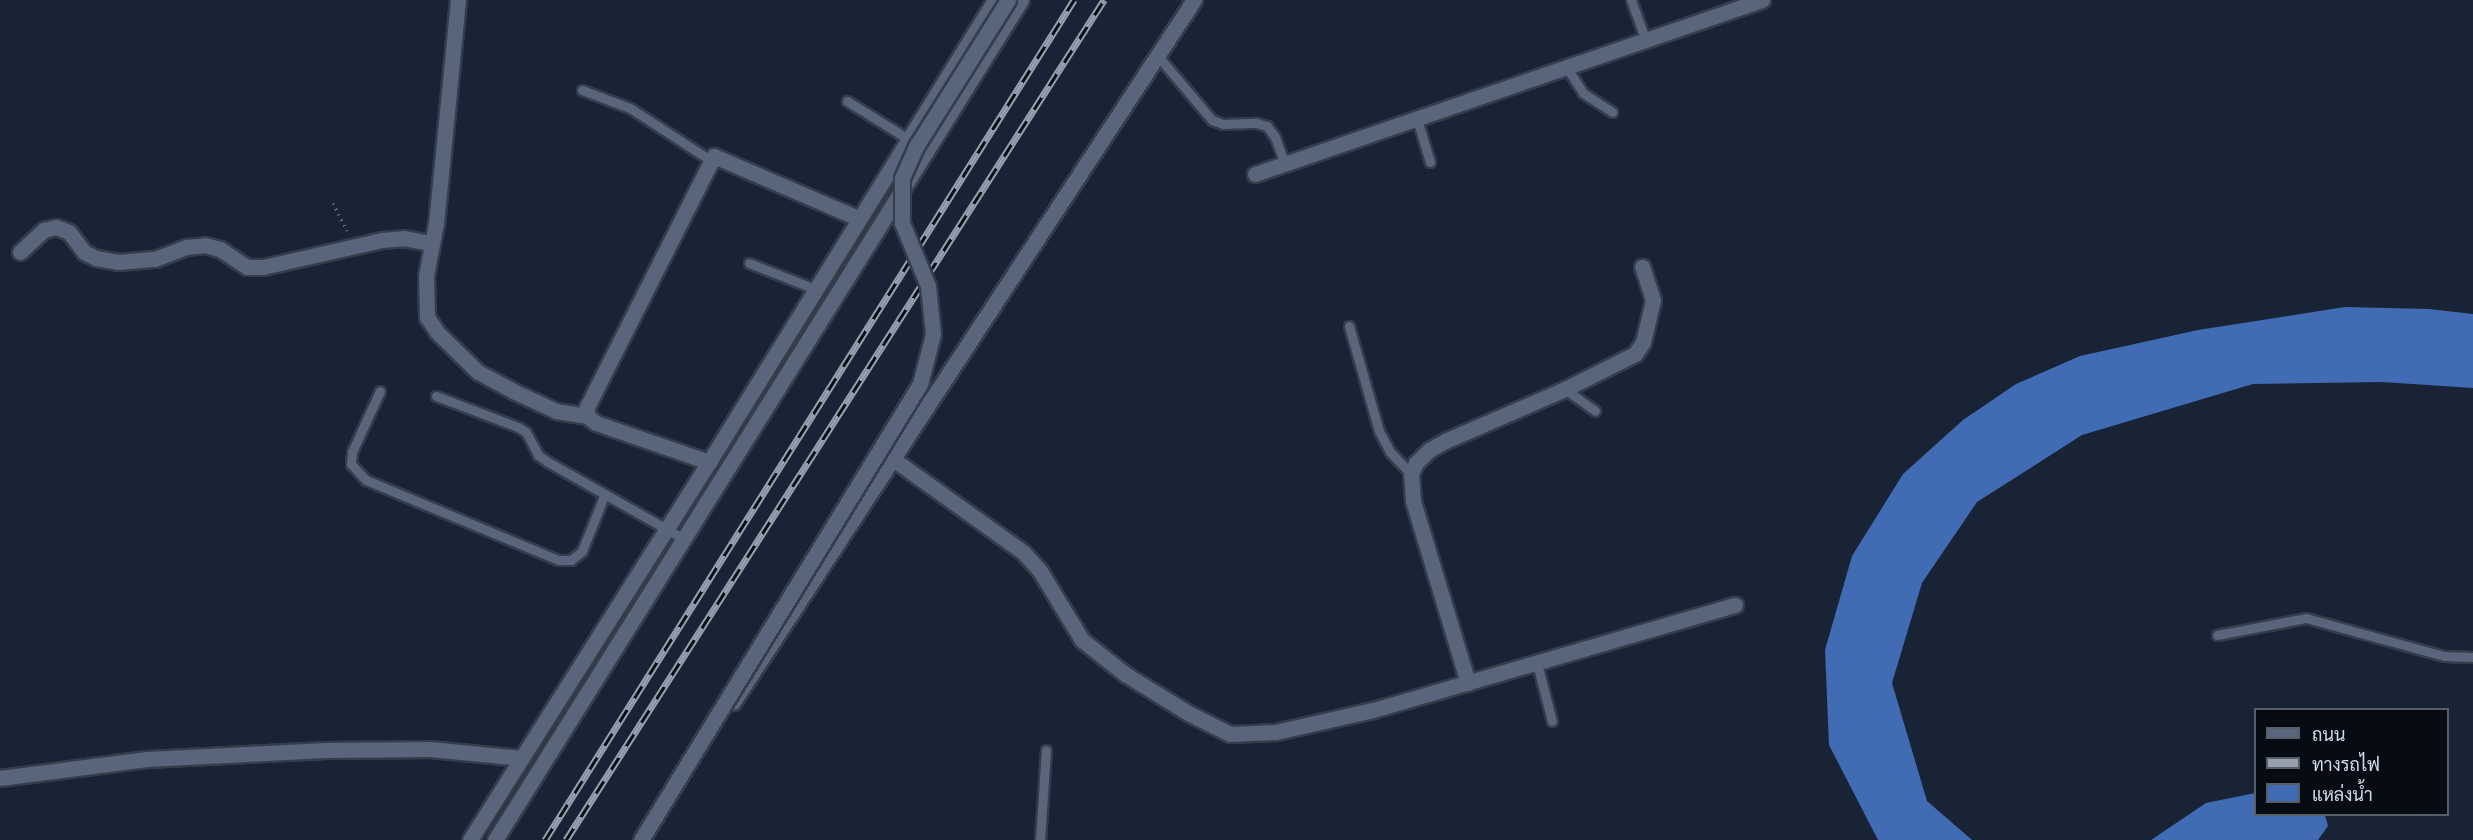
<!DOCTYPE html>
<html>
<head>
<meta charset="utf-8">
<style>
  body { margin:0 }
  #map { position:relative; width:2473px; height:840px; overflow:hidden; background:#182335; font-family:Commissioner,Sarabun,sans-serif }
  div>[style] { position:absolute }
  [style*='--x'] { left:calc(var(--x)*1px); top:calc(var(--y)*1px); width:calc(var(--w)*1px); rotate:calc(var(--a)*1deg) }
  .water>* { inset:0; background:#416bb2 }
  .path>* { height:3px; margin-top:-1.5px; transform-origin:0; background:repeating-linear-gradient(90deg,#5e6878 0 1.5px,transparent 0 6px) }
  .roads { filter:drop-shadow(2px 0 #353d4c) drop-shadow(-2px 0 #353d4c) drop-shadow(0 2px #353d4c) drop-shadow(0 -2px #353d4c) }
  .lane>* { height:9px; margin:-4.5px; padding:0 4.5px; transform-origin:4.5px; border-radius:4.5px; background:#58657b }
  .street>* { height:15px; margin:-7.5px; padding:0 7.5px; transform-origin:7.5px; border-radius:7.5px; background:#58657b }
  .secondary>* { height:15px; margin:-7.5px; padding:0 7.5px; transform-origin:7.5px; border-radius:7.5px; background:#58657b }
  .rail>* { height:7px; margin-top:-3.5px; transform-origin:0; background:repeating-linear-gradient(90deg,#070c14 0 14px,#97a0ae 0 28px); box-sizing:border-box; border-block:2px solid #97a0ae }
  .bridges { filter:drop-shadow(2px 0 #353d4c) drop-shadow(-2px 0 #353d4c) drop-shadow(0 2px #353d4c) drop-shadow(0 -2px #353d4c) }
  .secondary-bridge>* { height:15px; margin:-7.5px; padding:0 7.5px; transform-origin:7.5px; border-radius:7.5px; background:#58657b }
  span { translate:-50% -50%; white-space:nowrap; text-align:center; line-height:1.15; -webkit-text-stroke:6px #070c14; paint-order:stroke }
  .legend { position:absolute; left:2254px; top:708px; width:195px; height:108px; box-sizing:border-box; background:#070c14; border:2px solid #585e68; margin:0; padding:8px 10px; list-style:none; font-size:18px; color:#d2dae6 }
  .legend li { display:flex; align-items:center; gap:12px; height:30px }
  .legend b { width:30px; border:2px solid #585e68 }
</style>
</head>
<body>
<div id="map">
  <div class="water">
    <i style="clip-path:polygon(2345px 307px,2429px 309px,2473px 314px,2473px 388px,2382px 382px,2253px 384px,2082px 435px,1977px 502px,1922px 583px,1892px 683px,1927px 801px,1972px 840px,1878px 840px,1829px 745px,1825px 650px,1852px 556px,1903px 474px,1963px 420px,2016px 384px,2080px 356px,2198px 330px)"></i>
    <i style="clip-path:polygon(2255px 793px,2256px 814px,2325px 815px,2328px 826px,2318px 840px,2151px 840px,2206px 803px)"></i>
  </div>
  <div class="path">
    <i style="--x:333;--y:203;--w:31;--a:63"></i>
  </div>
  <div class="roads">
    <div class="lane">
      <i style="--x:1631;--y:0;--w:44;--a:69.9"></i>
      <i style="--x:1157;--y:55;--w:85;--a:49.8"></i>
      <i style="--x:1212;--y:120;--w:12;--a:20"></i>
      <i style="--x:1223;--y:124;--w:33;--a:-2"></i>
      <i style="--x:1256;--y:123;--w:11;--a:15"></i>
      <i style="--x:1267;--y:126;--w:14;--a:54"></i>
      <i style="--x:1275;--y:137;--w:29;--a:70"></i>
      <i style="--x:1567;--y:68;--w:30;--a:57"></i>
      <i style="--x:1583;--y:93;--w:35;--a:33"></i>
      <i style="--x:582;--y:90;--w:51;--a:20.6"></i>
      <i style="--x:630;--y:108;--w:95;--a:33"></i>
      <i style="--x:847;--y:101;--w:72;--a:31.9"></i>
      <i style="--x:1417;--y:119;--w:45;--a:73.2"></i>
      <i style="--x:749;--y:263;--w:71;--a:21.5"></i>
      <i style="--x:1349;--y:326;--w:109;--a:74.1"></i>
      <i style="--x:1379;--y:431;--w:24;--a:62"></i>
      <i style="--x:1390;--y:452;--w:30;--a:46"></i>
      <i style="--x:1565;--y:389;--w:37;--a:36"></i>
      <i style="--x:380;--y:391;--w:67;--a:114.7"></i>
      <i style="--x:352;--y:452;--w:12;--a:95"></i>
      <i style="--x:351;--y:464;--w:22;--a:47"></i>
      <i style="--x:366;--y:480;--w:208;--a:22.6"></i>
      <i style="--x:558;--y:560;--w:13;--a:0"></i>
      <i style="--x:571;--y:560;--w:14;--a:-39"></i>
      <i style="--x:582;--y:551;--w:59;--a:-68.2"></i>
      <i style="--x:436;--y:396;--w:88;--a:20.7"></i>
      <i style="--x:518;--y:427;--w:9;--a:32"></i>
      <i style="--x:526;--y:432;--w:26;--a:62"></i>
      <i style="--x:538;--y:455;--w:12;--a:35"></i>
      <i style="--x:548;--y:462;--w:156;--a:29.5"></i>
      <i style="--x:2217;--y:635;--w:91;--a:-10.8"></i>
      <i style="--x:2306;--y:618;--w:143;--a:15.4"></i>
      <i style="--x:2444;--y:656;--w:29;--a:2"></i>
      <i style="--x:1537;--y:664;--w:59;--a:75.3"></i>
      <i style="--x:1040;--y:840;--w:90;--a:-86.2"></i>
    </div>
    <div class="street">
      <i style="--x:458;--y:0;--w:224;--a:95.6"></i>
      <i style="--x:436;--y:223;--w:54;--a:100.7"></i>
      <i style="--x:426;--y:276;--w:41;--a:88.6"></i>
      <i style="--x:427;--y:317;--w:18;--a:56"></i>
      <i style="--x:437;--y:332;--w:57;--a:44.3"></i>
      <i style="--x:478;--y:372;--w:40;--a:28"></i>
      <i style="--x:513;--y:391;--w:47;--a:24.9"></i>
      <i style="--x:556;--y:411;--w:31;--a:9"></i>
      <i style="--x:587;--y:416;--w:11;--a:38"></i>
      <i style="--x:596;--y:423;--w:120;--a:19"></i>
      <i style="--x:1255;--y:174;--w:536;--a:-18.94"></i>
      <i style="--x:20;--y:252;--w:33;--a:-43"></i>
      <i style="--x:44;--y:230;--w:12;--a:-14"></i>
      <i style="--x:56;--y:227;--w:14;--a:21"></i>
      <i style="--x:69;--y:232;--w:25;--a:53"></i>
      <i style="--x:84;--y:252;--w:13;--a:27"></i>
      <i style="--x:96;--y:258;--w:22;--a:10"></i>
      <i style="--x:118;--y:262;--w:37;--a:-5"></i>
      <i style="--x:155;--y:259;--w:34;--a:-21"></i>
      <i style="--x:187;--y:247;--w:18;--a:-6"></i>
      <i style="--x:205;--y:245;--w:16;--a:15"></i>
      <i style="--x:220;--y:249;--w:32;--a:34"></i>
      <i style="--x:247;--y:267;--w:16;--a:0"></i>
      <i style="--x:263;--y:267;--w:122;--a:-12.8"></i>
      <i style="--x:382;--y:240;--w:21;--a:-5"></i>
      <i style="--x:403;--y:238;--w:29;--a:10"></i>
      <i style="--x:587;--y:416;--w:9;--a:-90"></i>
      <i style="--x:587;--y:407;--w:281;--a:-63.2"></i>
      <i style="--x:714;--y:156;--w:157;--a:23.3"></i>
      <i style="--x:893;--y:459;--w:160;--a:35.6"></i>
      <i style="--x:1023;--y:552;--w:25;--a:48"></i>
      <i style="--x:1040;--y:571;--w:81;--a:58.7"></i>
      <i style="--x:1082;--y:640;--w:55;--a:38.3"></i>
      <i style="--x:1125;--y:674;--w:74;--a:31.8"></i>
      <i style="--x:1188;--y:713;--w:47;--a:26.6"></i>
      <i style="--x:1230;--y:734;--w:46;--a:-2.5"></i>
      <i style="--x:1276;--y:732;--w:99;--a:-12.8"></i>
      <i style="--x:1373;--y:710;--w:377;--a:-16.2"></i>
      <i style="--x:1468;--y:683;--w:190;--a:-106.8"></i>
      <i style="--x:1413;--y:501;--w:27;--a:-94"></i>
      <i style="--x:1411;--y:474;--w:12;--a:-66"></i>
      <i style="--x:1416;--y:463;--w:18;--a:-45"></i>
      <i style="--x:1429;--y:450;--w:18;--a:-29"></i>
      <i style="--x:1445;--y:441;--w:131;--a:-23.4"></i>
      <i style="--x:1565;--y:389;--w:78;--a:-26.6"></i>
      <i style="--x:1635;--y:354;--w:14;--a:-56"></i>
      <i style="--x:1643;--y:342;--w:43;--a:-76.6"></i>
      <i style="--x:1653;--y:300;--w:35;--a:-108"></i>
      <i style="--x:0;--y:778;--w:148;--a:-7.4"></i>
      <i style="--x:147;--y:759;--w:179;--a:-2.9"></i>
      <i style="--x:326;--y:750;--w:104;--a:-0.6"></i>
      <i style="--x:430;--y:749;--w:92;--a:5.6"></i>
    </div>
    <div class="secondary">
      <i style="--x:733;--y:702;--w:840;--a:-56.71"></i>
      <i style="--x:470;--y:840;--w:447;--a:-57.7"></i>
      <i style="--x:709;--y:462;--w:543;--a:-58.24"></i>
      <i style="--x:495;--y:840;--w:991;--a:-57.95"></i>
    </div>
  </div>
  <div class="rail">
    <i style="--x:545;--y:840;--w:993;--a:-57.8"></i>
    <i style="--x:566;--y:840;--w:998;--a:-57.36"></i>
  </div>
  <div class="bridges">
    <div class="secondary-bridge">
      <i style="--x:641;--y:840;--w:535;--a:-58.54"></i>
      <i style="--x:920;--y:384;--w:52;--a:-75.4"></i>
      <i style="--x:933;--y:334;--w:48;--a:-95.9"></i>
      <i style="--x:928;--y:286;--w:68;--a:-112.4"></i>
      <i style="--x:902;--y:223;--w:45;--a:-90"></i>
      <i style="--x:902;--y:178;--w:36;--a:-66"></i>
      <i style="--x:917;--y:145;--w:171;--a:-57.9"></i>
    </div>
  </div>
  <ul class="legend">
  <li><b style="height:8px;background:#58657b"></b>ถนน</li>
  <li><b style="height:8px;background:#97a0ae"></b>ทางรถไฟ</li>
  <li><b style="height:16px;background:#416bb2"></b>แหล่งน้ำ</li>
  </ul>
</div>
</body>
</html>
